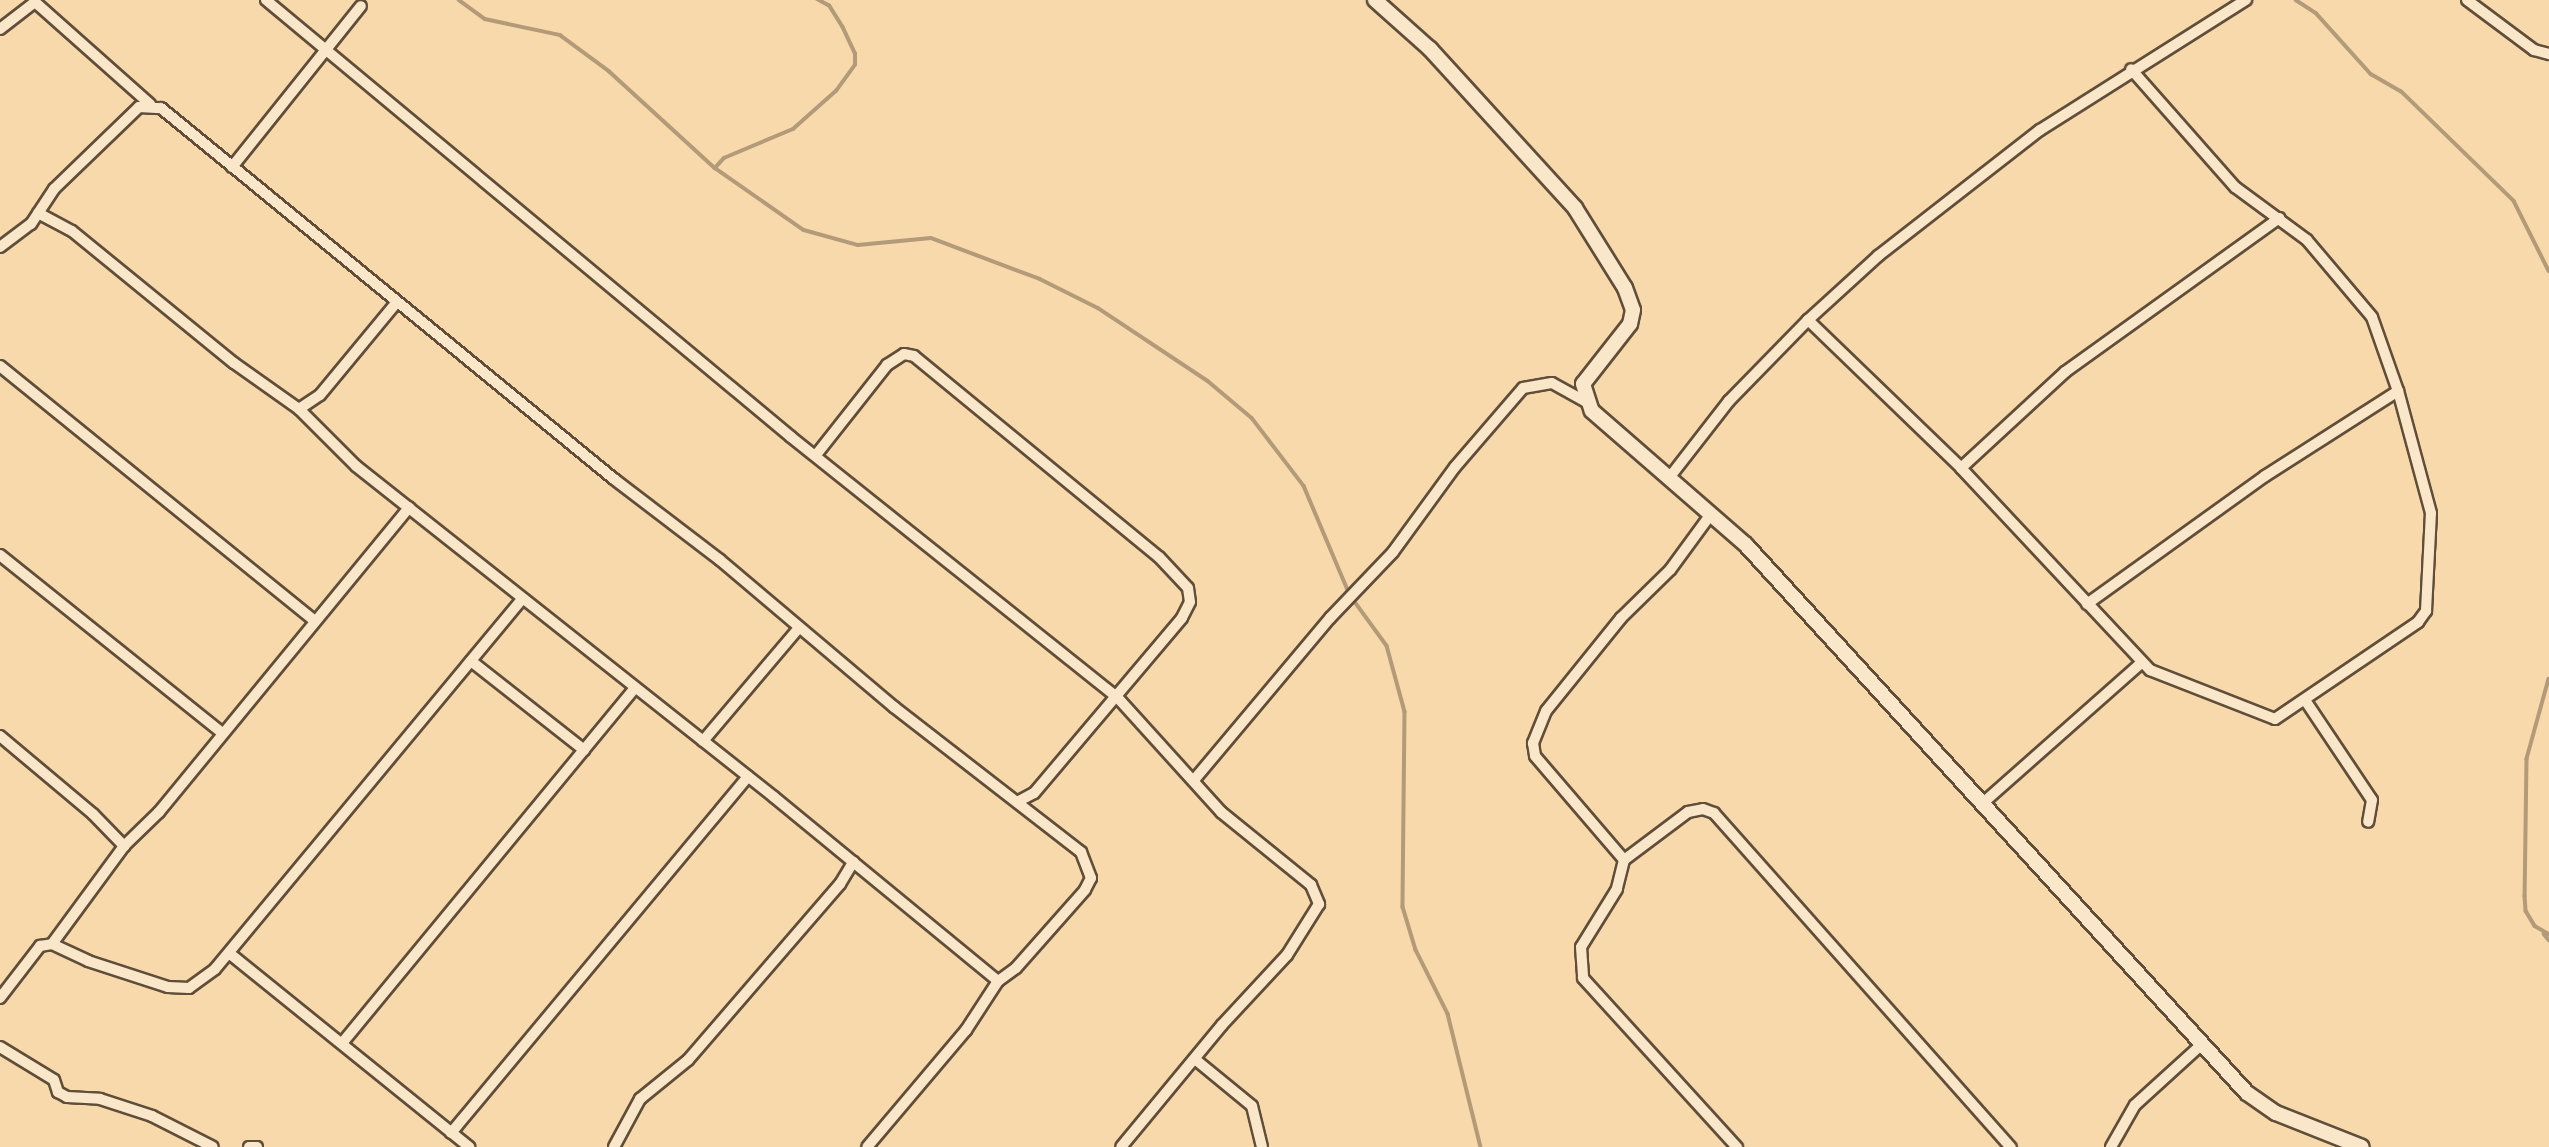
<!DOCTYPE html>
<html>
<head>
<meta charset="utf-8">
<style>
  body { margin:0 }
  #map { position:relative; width:2549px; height:1147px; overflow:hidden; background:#f7d9ac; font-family:"Old Standard TT",serif }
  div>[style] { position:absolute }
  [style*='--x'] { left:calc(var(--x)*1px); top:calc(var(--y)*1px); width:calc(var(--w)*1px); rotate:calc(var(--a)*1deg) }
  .stream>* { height:3.5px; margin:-1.75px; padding:0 1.75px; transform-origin:1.75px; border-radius:1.75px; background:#b39a78 }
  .roads { filter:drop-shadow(2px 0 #604e39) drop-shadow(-2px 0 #604e39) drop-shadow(0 2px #604e39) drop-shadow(0 -2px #604e39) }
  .minor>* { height:10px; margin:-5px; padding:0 5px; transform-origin:5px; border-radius:5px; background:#fae6c9 }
  .tertiary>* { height:14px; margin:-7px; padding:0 7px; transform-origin:7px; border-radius:7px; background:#fae6c9 }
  span { translate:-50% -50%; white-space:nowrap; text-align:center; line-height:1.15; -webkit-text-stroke:7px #fae6c9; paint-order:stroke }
</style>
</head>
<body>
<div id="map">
  <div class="stream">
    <i style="--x:459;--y:0;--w:32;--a:36"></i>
    <i style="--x:485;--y:19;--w:77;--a:12"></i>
    <i style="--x:560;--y:35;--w:61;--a:36.3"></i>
    <i style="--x:609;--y:71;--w:144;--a:42.5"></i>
    <i style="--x:715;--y:168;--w:108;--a:34.9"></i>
    <i style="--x:804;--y:230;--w:56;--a:15.5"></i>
    <i style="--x:858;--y:245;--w:73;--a:-5.5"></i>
    <i style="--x:931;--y:238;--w:116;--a:20.6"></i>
    <i style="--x:1040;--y:279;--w:65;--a:26.6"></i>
    <i style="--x:1098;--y:308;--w:132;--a:33.6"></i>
    <i style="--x:1208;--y:381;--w:57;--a:40.1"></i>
    <i style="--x:1252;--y:418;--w:86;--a:52.6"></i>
    <i style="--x:1304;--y:486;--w:118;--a:67.1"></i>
    <i style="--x:1350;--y:595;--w:63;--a:54"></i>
    <i style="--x:1387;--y:646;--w:68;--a:74.7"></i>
    <i style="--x:1405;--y:712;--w:195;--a:90.6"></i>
    <i style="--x:1403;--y:907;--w:45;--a:73.2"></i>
    <i style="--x:1416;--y:950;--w:72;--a:63.4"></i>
    <i style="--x:1448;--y:1014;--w:137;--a:76.1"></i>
    <i style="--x:2296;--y:0;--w:24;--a:33"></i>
    <i style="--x:2316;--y:13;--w:82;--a:48"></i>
    <i style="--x:2371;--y:74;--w:34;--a:30"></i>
    <i style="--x:2401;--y:91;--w:158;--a:44.2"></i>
    <i style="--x:2514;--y:201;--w:78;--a:63.4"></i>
    <i style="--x:715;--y:168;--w:13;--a:-48"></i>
    <i style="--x:724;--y:158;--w:75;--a:-22.8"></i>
    <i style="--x:793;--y:129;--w:57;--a:-41.5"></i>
    <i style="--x:836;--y:91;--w:32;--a:-54"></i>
    <i style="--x:855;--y:65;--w:11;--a:-90"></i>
    <i style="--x:855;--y:54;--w:29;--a:-115"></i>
    <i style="--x:843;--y:28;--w:26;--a:-122"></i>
    <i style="--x:829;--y:6;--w:13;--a:-151"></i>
    <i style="--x:2549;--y:679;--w:83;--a:105.4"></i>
    <i style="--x:2527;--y:759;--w:137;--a:90.8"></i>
    <i style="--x:2525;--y:896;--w:15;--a:86"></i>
    <i style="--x:2526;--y:911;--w:17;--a:59"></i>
    <i style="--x:2535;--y:926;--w:16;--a:30"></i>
    <i style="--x:2544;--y:934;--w:8;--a:50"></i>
  </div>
  <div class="roads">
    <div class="minor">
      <i style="--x:266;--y:0;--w:683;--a:39.77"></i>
      <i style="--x:791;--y:437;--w:418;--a:38.6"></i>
      <i style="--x:1118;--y:698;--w:154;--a:47.9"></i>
      <i style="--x:1221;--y:812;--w:116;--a:39"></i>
      <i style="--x:1311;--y:885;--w:21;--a:67"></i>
      <i style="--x:1319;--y:904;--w:60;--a:122.1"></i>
      <i style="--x:1287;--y:955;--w:96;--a:132.9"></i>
      <i style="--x:1222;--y:1025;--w:158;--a:129.6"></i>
      <i style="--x:2467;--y:0;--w:84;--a:36.7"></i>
      <i style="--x:2534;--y:50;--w:16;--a:15"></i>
      <i style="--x:0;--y:29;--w:44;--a:-37.6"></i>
      <i style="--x:35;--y:2;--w:154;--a:41.6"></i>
      <i style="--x:232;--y:167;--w:206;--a:-51.3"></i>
      <i style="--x:38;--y:213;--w:38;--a:28"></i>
      <i style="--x:72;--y:231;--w:209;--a:39.2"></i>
      <i style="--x:234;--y:363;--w:80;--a:35.3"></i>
      <i style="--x:299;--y:409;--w:25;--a:-34"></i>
      <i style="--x:320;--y:395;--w:121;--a:-50.4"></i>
      <i style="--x:0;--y:247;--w:39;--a:-37"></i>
      <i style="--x:31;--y:224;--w:42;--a:-56.7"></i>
      <i style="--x:54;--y:189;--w:118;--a:-44"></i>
      <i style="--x:139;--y:107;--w:22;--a:3"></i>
      <i style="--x:161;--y:108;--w:586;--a:39.32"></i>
      <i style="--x:614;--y:479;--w:133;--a:37.4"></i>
      <i style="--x:720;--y:560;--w:228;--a:40.2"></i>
      <i style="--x:894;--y:707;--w:237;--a:37.8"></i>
      <i style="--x:1081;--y:852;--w:28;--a:69"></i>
      <i style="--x:1091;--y:878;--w:13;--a:117"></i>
      <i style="--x:1085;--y:890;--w:104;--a:131.5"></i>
      <i style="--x:1016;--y:968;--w:22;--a:144"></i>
      <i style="--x:998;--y:981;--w:59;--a:123.1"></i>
      <i style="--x:966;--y:1030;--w:153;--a:130.2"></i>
      <i style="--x:1808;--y:320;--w:213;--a:44"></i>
      <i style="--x:1961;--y:468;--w:277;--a:46.9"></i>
      <i style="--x:2150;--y:670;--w:134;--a:21.4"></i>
      <i style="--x:2275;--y:719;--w:173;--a:-34.1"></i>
      <i style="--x:2418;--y:622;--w:14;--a:-54"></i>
      <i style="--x:2426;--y:611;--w:98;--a:-87.1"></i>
      <i style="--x:2431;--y:513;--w:126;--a:-105.1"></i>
      <i style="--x:2398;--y:391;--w:78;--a:-109.4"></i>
      <i style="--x:2372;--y:317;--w:101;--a:-130.2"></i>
      <i style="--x:2307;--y:240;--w:89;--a:-143.6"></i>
      <i style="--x:2235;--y:187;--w:157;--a:-131.4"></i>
      <i style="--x:0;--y:366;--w:405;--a:39"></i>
      <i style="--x:299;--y:409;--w:81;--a:45"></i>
      <i style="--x:356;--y:466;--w:533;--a:38.37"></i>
      <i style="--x:774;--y:797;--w:290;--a:39.4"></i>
      <i style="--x:816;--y:455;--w:115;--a:-51.7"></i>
      <i style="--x:887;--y:365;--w:20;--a:-33"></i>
      <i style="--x:904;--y:354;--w:10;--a:11"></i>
      <i style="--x:914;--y:356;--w:317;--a:39.4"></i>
      <i style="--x:1159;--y:557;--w:42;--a:46.9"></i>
      <i style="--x:1188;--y:588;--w:14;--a:82"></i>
      <i style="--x:1190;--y:602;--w:18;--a:117"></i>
      <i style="--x:1182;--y:618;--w:229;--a:130.2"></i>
      <i style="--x:1034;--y:793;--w:19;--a:152"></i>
      <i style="--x:1961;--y:468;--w:142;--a:-42.7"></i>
      <i style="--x:2065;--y:372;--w:264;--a:-35.7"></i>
      <i style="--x:1669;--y:478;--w:98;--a:-52.1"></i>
      <i style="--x:1729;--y:401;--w:113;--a:-45.7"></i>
      <i style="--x:1808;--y:320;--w:95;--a:-42.4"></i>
      <i style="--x:1878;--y:256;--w:205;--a:-37.9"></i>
      <i style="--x:2040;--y:130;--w:244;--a:-32.3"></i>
      <i style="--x:1711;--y:514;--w:69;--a:126.2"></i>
      <i style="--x:1670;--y:570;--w:69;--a:135.6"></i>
      <i style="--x:1621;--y:618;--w:119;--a:128.9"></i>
      <i style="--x:1546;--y:711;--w:35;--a:112"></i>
      <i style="--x:1533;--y:743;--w:13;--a:81"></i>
      <i style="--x:1535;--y:756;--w:137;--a:49.4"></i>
      <i style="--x:1624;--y:860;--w:30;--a:104"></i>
      <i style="--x:1617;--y:889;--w:68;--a:121.8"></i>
      <i style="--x:1581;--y:947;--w:31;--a:86"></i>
      <i style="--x:1583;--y:978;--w:229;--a:47.7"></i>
      <i style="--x:0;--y:555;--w:283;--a:38.7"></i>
      <i style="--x:2087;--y:604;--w:219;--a:-35.7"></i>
      <i style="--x:2265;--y:476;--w:158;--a:-32.6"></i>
      <i style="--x:471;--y:661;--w:144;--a:38.2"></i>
      <i style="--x:2305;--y:700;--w:120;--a:56.2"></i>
      <i style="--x:2372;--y:800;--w:22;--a:100"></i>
      <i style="--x:0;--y:736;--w:121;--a:40"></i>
      <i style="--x:93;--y:814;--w:45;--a:45.9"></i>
      <i style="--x:703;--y:741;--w:148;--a:-49.7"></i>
      <i style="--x:1194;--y:780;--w:212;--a:-50"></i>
      <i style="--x:1330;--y:618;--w:91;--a:-46.3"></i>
      <i style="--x:1393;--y:552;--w:105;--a:-53.9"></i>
      <i style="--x:1455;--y:467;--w:104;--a:-49.3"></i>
      <i style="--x:1523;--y:388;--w:29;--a:-10"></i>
      <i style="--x:1552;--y:383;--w:39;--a:29"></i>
      <i style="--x:1983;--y:803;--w:210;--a:-41.5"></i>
      <i style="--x:1624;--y:860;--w:80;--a:-36.9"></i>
      <i style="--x:1688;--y:812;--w:15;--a:-11"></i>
      <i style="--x:1703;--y:809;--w:12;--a:20"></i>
      <i style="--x:1714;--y:813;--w:447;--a:48.4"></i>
      <i style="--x:52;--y:944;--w:122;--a:-53.7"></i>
      <i style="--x:124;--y:846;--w:49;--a:-44.2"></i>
      <i style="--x:159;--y:812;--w:394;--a:-50.6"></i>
      <i style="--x:229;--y:953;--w:309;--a:38.9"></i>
      <i style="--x:0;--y:998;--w:66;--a:-52.4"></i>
      <i style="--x:40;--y:946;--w:12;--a:-9"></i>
      <i style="--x:52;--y:944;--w:40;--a:25"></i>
      <i style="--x:88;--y:961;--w:84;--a:18"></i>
      <i style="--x:168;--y:987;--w:21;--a:3"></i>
      <i style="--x:189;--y:988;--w:32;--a:-36"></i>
      <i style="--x:215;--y:969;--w:481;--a:-50.3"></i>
      <i style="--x:343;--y:1042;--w:459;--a:-50.5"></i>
      <i style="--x:0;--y:1047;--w:63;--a:31.4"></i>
      <i style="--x:54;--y:1080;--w:13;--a:72"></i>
      <i style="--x:58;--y:1092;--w:10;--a:29"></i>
      <i style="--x:67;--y:1097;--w:33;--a:3"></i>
      <i style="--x:100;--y:1099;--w:55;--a:18.1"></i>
      <i style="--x:152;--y:1116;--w:68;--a:26.9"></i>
      <i style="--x:1196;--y:1060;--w:72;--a:39.4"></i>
      <i style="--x:1252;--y:1106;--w:42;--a:76.3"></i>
      <i style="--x:451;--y:1133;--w:464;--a:-50.2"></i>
      <i style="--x:249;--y:1147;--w:8;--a:0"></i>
      <i style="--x:614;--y:1147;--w:55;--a:-61.6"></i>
      <i style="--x:640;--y:1099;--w:62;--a:-39.1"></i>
      <i style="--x:688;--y:1060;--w:233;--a:-49.2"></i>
      <i style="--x:840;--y:884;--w:26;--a:-59"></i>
      <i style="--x:2111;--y:1147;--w:48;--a:-60.3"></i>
      <i style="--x:2135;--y:1105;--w:89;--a:-42.3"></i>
    </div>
    <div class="tertiary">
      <i style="--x:1375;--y:0;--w:74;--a:41.7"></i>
      <i style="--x:1430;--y:49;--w:215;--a:47.6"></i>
      <i style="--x:1575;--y:208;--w:94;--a:58"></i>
      <i style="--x:1625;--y:288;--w:23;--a:70"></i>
      <i style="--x:1633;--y:310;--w:14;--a:102"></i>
      <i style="--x:1630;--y:324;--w:76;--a:128.1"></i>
      <i style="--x:1583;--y:384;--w:28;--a:72"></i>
      <i style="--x:1592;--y:411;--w:204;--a:41"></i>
      <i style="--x:1746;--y:545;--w:742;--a:47.57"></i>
      <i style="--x:2247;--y:1093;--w:35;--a:35"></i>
      <i style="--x:2276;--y:1113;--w:92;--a:21.6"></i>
    </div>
  </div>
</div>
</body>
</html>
